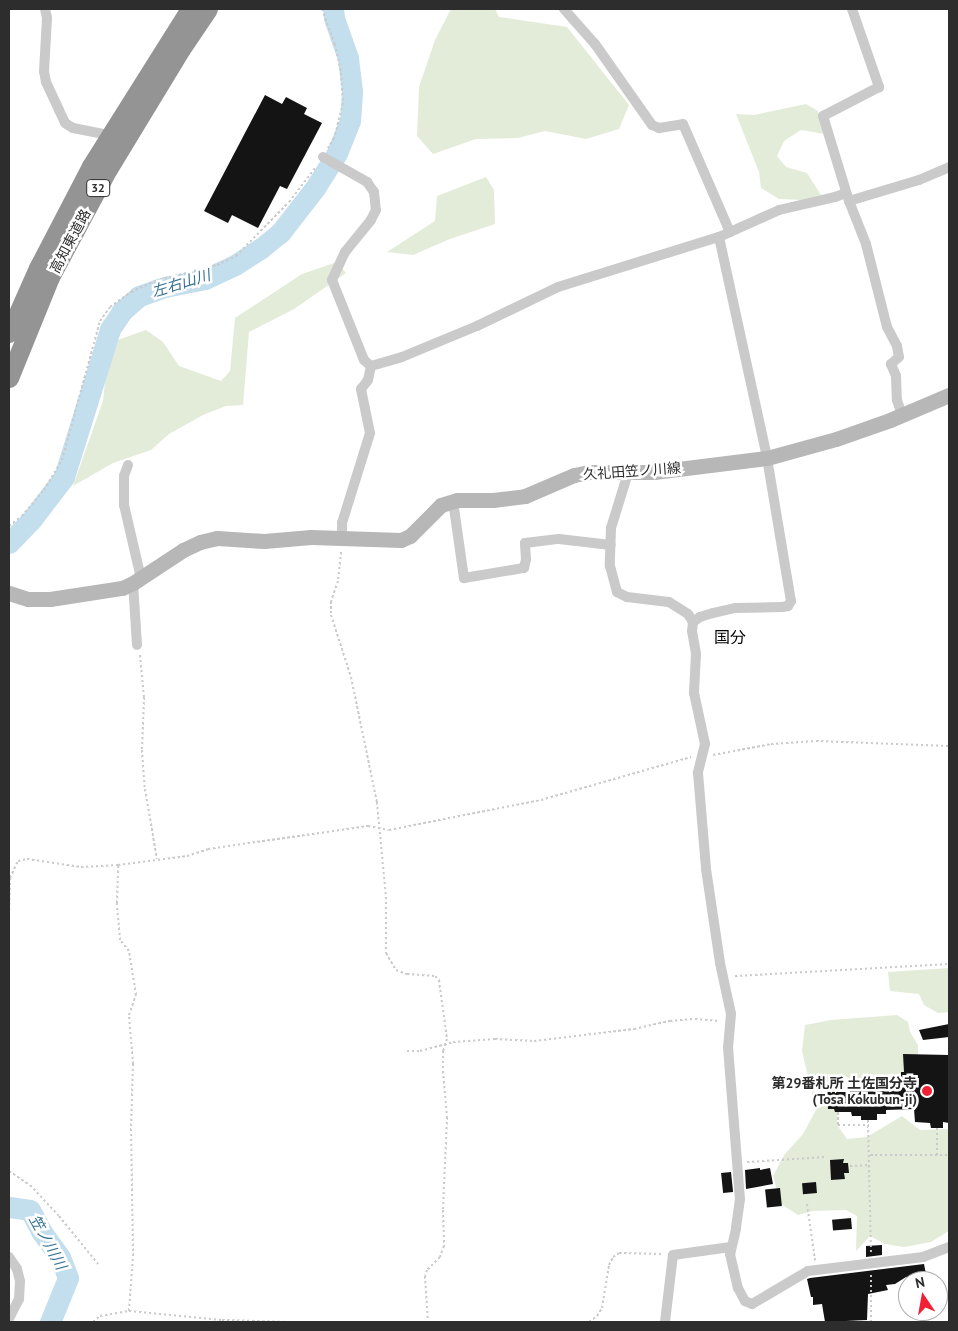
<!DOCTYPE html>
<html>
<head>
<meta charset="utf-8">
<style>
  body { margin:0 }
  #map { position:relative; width:958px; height:1331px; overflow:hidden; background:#fff; font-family:"PT Sans","Noto Sans JP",sans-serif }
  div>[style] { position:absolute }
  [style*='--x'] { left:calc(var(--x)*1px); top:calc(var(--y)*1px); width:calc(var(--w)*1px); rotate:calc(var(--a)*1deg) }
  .green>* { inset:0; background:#e3ecd9 }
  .river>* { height:21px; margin:-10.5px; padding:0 10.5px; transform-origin:10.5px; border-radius:10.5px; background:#c3deed }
  .building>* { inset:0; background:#141414; transform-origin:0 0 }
  .path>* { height:2px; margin-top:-1px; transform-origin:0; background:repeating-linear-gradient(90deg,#cacaca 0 2.5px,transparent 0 5px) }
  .street>* { height:10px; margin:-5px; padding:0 5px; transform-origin:5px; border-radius:5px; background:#cacaca }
  .secondary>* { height:15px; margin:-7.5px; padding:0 7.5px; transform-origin:7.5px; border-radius:7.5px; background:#b7b7b7 }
  .highway>* { height:19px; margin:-9.5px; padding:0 9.5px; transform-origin:9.5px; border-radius:9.5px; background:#949494 }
  .dots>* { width:14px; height:14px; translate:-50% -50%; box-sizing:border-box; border:2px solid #fff; border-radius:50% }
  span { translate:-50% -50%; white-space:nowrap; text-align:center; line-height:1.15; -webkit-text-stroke:5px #fff; paint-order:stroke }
  .shield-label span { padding:1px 4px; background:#fff; border:1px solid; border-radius:4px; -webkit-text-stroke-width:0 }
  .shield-label { font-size:12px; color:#2d2d2d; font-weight:700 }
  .street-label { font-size:14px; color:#2d2d2d }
  .poi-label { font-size:14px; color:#2d2d2d; font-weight:700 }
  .right { translate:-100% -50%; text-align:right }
  .water-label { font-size:15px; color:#357194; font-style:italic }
  .quarter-label { font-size:16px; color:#000 }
  .frame { position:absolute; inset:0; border:10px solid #2d2d2d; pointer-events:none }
  .north { position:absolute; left:898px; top:1271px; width:50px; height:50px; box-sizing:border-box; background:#fff; border:1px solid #ababab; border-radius:50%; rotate:348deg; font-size:14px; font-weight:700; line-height:20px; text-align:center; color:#2d2d2d }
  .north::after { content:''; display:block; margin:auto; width:18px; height:22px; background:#f22034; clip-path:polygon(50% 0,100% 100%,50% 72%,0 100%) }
</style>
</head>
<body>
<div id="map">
  <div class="green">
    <i style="clip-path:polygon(451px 9px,495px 9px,499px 17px,567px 27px,629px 105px,619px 129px,586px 139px,545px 131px,518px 138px,476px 139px,433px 154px,417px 136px,419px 87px,435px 40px)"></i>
    <i style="clip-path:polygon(806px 104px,818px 111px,825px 134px,801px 130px,784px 141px,777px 156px,786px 167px,807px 173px,821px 195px,804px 200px,779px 199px,761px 188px,759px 172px,736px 114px,754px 115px)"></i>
    <i style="clip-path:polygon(486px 177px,494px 190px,495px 224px,450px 239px,413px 255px,387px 252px,435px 221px,437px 196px)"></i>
    <i style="clip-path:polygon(337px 262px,346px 273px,294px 309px,249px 332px,243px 405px,226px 406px,203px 415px,169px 434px,151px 450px,113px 463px,73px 486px,103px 401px,109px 343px,146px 330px,163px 342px,179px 366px,221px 381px,230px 371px,235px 318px,302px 274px)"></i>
    <i style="clip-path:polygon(949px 968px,949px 1012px,938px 1013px,924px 1005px,919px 994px,890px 991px,888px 972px)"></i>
    <i style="clip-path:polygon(897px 1015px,908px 1022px,910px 1032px,918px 1045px,918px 1054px,910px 1067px,908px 1082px,897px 1082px,877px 1077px,856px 1082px,837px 1092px,837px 1125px,847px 1139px,867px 1137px,902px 1116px,920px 1130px,949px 1129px,949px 1231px,931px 1242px,904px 1247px,885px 1244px,870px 1236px,856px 1251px,857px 1216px,846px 1210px,813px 1211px,798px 1215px,781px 1204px,773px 1176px,784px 1155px,803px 1134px,816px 1110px,802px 1051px,805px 1025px,831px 1020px)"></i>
  </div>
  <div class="river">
    <i style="--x:9;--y:543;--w:33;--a:-46"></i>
    <i style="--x:32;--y:519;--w:53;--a:-52.7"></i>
    <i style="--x:64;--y:477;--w:155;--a:-72.7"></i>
    <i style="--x:110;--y:329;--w:22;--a:-56"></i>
    <i style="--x:122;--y:311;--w:23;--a:-41"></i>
    <i style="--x:139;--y:296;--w:28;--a:-19"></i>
    <i style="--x:165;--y:287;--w:41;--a:-11.3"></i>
    <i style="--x:205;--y:279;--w:33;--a:-25"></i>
    <i style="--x:235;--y:265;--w:30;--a:-33"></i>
    <i style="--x:260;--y:249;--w:26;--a:-39"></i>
    <i style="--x:280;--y:233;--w:57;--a:-52.1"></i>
    <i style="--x:315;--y:188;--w:41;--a:-57.8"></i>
    <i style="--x:337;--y:153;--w:35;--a:-68"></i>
    <i style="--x:350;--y:121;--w:30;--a:-86"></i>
    <i style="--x:352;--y:91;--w:33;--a:-97"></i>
    <i style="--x:348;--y:58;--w:42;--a:-109.3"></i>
    <i style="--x:334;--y:18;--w:9;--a:-96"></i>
    <i style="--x:9;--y:1207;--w:21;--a:8"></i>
    <i style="--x:30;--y:1210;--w:24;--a:62"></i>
    <i style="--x:41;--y:1231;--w:32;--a:54"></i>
    <i style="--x:60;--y:1257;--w:22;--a:69"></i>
    <i style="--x:68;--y:1278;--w:48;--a:112.2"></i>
  </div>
  <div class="building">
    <i style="clip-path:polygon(265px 95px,282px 104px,286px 97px,307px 108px,304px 114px,322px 123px,287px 189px,280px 186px,258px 228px,232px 215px,228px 223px,204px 211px)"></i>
    <i style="clip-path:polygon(949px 1024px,949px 1037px,923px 1040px,919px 1030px)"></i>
    <i style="clip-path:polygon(903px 1054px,949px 1055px,949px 1123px,943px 1122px,943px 1128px,931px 1128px,930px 1123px,915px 1122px,914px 1109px,886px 1110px,886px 1114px,877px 1114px,877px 1120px,861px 1120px,861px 1116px,852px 1116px,851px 1112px,835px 1112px,834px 1109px,828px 1109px,827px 1092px,850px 1092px,850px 1082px,901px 1081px,901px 1072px,904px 1072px)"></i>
    <i style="clip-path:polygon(844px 1159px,843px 1163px,848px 1163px,849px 1173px,844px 1173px,845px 1179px,831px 1180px,830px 1160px)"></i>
    <i style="clip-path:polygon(760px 1168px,760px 1170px,770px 1168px,773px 1184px,746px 1189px,745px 1170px)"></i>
    <i style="left:731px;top:1172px;width:20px;height:10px;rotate:84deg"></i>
    <i style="left:816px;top:1182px;width:11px;height:14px;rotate:85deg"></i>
    <i style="left:780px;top:1188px;width:18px;height:15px;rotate:84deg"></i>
    <i style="left:851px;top:1218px;width:11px;height:19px;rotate:85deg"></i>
    <i style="clip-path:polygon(882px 1245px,882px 1255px,866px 1257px,866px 1246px)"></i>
    <i style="clip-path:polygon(924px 1264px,926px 1274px,906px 1277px,895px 1284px,886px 1285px,888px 1290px,868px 1294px,867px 1320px,825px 1322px,822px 1304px,813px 1305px,813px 1297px,811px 1297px,807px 1279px,810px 1278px)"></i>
  </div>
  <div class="path">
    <i style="--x:322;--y:9;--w:37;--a:70"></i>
    <i style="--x:335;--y:44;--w:30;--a:78"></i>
    <i style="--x:341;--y:73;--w:30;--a:86"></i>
    <i style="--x:343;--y:103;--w:36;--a:104"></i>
    <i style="--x:334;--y:138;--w:12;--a:121"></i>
    <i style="--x:9;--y:526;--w:16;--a:-38"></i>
    <i style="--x:22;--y:516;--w:34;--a:-50"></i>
    <i style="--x:44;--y:490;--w:35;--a:-59"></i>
    <i style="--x:62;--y:460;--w:144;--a:-74.7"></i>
    <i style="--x:100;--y:321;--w:17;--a:-54"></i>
    <i style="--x:110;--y:307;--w:26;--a:-36"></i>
    <i style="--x:131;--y:292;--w:26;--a:-25"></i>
    <i style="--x:155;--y:281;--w:64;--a:-14.5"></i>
    <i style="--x:217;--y:265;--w:21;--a:-25"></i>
    <i style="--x:236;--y:256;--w:76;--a:-45.5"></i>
    <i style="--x:289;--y:202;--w:44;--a:-52.4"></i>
    <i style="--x:341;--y:552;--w:29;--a:96"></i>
    <i style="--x:338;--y:581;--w:21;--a:109"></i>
    <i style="--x:331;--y:601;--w:14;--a:90"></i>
    <i style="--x:331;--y:615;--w:65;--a:72.1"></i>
    <i style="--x:351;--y:677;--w:128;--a:78.3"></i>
    <i style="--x:377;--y:802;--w:95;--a:84.6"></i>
    <i style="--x:386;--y:897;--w:56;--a:90"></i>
    <i style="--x:386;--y:953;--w:20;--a:60"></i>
    <i style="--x:396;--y:970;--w:12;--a:20"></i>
    <i style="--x:407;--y:974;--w:28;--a:4"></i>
    <i style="--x:435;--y:976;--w:6;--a:45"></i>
    <i style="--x:439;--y:980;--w:60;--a:82.3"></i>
    <i style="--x:447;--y:1039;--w:13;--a:108"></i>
    <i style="--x:443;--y:1051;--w:20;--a:90"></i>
    <i style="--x:443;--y:1071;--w:46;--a:85"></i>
    <i style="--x:447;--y:1117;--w:93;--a:92.5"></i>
    <i style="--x:443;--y:1210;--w:36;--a:88"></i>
    <i style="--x:444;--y:1246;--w:12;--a:110"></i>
    <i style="--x:440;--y:1257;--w:18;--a:135"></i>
    <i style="--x:427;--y:1270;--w:6;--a:108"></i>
    <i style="--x:425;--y:1276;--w:46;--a:86.3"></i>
    <i style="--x:140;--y:655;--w:42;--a:84.6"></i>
    <i style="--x:144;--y:697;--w:53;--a:92.2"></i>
    <i style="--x:142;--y:750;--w:39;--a:86"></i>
    <i style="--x:145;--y:789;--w:71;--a:80.3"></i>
    <i style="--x:713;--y:755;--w:59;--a:-10.7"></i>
    <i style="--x:771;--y:744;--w:45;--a:-3.8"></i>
    <i style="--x:816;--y:741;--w:133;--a:2.2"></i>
    <i style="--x:9;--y:915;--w:37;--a:-88"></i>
    <i style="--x:10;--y:878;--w:19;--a:-65"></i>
    <i style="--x:18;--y:861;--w:9;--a:-13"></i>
    <i style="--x:27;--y:859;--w:55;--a:8.4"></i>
    <i style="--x:81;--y:867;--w:37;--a:-3"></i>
    <i style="--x:735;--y:976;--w:214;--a:-3.2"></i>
    <i style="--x:407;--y:1051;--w:13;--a:0"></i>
    <i style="--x:420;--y:1051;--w:34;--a:-15"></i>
    <i style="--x:453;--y:1042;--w:42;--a:-4.1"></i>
    <i style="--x:495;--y:1039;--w:39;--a:3"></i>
    <i style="--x:534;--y:1041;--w:101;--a:-6.8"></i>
    <i style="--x:634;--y:1029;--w:37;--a:-13"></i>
    <i style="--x:670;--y:1021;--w:25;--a:-5"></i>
    <i style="--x:695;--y:1019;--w:24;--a:5"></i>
    <i style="--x:838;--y:1112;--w:13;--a:90"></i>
    <i style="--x:838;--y:1125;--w:31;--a:0"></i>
    <i style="--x:868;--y:1120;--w:132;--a:88.7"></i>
    <i style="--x:937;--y:1128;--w:27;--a:90"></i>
    <i style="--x:870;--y:1155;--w:79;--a:0"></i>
    <i style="--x:747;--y:1162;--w:79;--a:-3.6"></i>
    <i style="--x:850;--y:1166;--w:20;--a:-3"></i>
    <i style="--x:9;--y:1171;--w:25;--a:34"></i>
    <i style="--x:30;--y:1185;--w:42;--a:46.9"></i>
    <i style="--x:59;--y:1216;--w:62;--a:50.9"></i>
    <i style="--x:807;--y:1204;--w:57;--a:81.9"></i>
    <i style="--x:129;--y:1311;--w:55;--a:-85.8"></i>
    <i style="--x:133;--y:1256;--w:125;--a:-90.9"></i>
    <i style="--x:131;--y:1131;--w:67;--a:-88.3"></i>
    <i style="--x:133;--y:1064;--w:49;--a:-94.7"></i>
    <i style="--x:129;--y:1015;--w:21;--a:-71"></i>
    <i style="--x:136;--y:995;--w:45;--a:-99"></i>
    <i style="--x:129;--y:951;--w:14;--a:-129"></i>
    <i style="--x:120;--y:940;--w:37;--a:-95"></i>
    <i style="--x:117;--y:903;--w:38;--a:-88"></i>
    <i style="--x:118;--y:865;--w:70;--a:-7.4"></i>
    <i style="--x:187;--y:856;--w:22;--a:-18"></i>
    <i style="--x:208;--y:849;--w:162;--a:-8.2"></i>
    <i style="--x:368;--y:826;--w:21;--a:11"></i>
    <i style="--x:389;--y:830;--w:155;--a:-11.2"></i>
    <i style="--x:541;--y:800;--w:156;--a:-16"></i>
    <i style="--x:93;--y:1322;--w:9;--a:-41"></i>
    <i style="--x:100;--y:1316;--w:29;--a:-10"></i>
    <i style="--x:129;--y:1311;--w:93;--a:5.5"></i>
    <i style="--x:222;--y:1320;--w:65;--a:1.8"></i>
    <i style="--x:589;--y:1322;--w:10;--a:-37"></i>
    <i style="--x:597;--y:1316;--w:9;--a:-58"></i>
    <i style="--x:602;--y:1308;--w:44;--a:-80.8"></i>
    <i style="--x:609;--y:1265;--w:9;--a:-63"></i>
    <i style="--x:613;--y:1257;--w:7;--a:-34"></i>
    <i style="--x:619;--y:1253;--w:44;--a:1.3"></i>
    <i style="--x:871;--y:1322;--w:47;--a:-90"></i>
  </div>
  <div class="street">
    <i style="--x:45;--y:9;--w:9;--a:77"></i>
    <i style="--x:47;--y:18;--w:53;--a:93.2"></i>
    <i style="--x:44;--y:71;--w:11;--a:80"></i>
    <i style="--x:46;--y:82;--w:31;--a:65"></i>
    <i style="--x:59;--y:110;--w:14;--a:65"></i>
    <i style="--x:65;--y:123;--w:9;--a:32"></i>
    <i style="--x:73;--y:128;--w:37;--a:11"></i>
    <i style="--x:564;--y:9;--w:47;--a:48.5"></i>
    <i style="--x:595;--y:44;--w:99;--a:54.9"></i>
    <i style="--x:652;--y:125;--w:8;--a:23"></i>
    <i style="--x:659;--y:128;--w:24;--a:-9"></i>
    <i style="--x:683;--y:124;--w:118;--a:66.5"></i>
    <i style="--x:852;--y:9;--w:83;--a:70.9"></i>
    <i style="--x:879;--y:87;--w:63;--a:152.6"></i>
    <i style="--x:823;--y:116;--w:89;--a:73"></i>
    <i style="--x:849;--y:201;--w:73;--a:-16.7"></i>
    <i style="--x:919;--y:180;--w:33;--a:-23"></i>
    <i style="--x:323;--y:157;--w:51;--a:29.6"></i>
    <i style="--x:367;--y:182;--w:12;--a:55"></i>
    <i style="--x:374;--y:192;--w:18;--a:84"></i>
    <i style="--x:376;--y:210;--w:11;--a:117"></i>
    <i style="--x:371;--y:220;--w:41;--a:129.1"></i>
    <i style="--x:345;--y:252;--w:31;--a:115"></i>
    <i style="--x:332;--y:280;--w:86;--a:68.2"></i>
    <i style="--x:364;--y:360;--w:9;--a:41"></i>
    <i style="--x:849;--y:201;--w:46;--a:68.4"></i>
    <i style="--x:866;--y:244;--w:86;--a:75.8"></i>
    <i style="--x:887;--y:327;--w:21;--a:62"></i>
    <i style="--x:897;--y:346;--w:11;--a:80"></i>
    <i style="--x:899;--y:357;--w:11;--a:139"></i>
    <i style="--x:891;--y:364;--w:13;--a:67"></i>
    <i style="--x:896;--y:376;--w:24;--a:88"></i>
    <i style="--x:897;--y:400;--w:16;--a:72"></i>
    <i style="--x:719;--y:237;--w:226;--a:77.7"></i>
    <i style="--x:767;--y:458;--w:145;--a:80.5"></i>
    <i style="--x:791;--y:601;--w:6;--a:121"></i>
    <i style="--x:788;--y:606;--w:6;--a:171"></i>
    <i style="--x:782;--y:607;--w:47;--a:178.8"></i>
    <i style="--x:735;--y:608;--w:23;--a:167"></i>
    <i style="--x:713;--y:613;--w:14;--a:163"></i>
    <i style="--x:700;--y:617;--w:9;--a:144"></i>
    <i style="--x:693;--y:622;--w:9;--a:96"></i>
    <i style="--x:692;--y:631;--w:23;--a:80"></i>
    <i style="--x:696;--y:654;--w:39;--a:93"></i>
    <i style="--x:694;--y:693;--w:52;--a:77.8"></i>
    <i style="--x:705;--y:744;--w:30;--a:104"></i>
    <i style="--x:698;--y:773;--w:96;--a:85.2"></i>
    <i style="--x:706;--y:869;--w:95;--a:81.5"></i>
    <i style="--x:720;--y:963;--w:52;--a:77.8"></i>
    <i style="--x:731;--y:1014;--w:33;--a:95"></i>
    <i style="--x:728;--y:1047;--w:152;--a:85.5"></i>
    <i style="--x:740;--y:1199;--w:30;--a:98"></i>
    <i style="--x:736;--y:1229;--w:26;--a:103"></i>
    <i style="--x:730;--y:1254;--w:35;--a:77"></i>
    <i style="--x:738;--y:1288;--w:15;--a:62"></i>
    <i style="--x:745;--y:1301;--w:8;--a:23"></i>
    <i style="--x:752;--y:1304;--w:65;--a:-30.5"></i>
    <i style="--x:808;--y:1271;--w:116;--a:-6.9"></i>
    <i style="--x:923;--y:1257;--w:28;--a:-21"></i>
    <i style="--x:128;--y:465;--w:12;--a:110"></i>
    <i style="--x:124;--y:476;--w:29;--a:90"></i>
    <i style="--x:124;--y:505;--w:75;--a:76.9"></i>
    <i style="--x:628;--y:473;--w:58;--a:107.2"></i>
    <i style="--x:611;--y:528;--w:38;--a:92"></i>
    <i style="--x:610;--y:566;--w:27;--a:75"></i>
    <i style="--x:617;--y:592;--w:11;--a:27"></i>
    <i style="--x:627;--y:597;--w:42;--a:6.8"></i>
    <i style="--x:669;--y:602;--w:22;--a:32"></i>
    <i style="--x:688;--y:614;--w:9;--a:58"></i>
    <i style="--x:453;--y:501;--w:78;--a:81.9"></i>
    <i style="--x:464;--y:578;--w:61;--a:-9.5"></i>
    <i style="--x:524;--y:568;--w:9;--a:-77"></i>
    <i style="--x:526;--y:559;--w:16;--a:-94"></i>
    <i style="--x:525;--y:543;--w:34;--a:-7"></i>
    <i style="--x:559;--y:539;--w:52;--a:6.6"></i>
    <i style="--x:342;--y:538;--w:15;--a:-90"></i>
    <i style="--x:342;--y:523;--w:94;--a:-72.7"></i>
    <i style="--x:370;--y:433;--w:45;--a:-101.6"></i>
    <i style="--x:361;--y:389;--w:11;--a:-52"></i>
    <i style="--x:368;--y:380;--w:14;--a:-78"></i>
    <i style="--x:371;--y:366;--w:32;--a:-16"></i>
    <i style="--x:402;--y:357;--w:81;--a:-22.5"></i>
    <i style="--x:477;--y:326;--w:90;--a:-25.7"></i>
    <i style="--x:558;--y:287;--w:169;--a:-17.3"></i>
    <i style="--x:719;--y:237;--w:66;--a:-24.2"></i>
    <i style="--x:779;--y:210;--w:57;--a:-13.1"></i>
    <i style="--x:835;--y:197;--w:12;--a:-20"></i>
    <i style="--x:133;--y:583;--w:62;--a:86.3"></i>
    <i style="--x:9;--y:1257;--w:14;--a:56"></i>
    <i style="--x:17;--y:1269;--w:12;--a:76"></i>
    <i style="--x:20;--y:1281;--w:18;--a:93"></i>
    <i style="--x:19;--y:1299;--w:22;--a:117"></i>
    <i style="--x:665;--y:1322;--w:67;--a:-83.2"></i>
    <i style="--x:673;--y:1255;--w:58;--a:-8"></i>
  </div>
  <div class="secondary">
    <i style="--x:9;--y:593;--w:20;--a:18"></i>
    <i style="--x:28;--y:599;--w:22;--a:0"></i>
    <i style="--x:50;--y:599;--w:73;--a:-8.7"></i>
    <i style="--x:122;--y:588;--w:12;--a:-24"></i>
    <i style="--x:133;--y:583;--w:60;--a:-33.4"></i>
    <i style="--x:183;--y:550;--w:19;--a:-25"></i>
    <i style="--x:200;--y:542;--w:17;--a:-13"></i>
    <i style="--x:217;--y:538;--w:47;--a:3.7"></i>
    <i style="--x:264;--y:541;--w:47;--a:-4.9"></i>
    <i style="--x:311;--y:537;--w:90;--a:1.9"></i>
    <i style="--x:401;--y:540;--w:10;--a:-24"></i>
    <i style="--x:410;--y:536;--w:44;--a:-45"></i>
    <i style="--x:441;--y:505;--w:17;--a:-17"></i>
    <i style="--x:457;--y:500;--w:36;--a:0"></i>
    <i style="--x:493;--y:500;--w:32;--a:-7"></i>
    <i style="--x:525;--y:496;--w:53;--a:-23.2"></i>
    <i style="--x:574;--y:475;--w:16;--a:-11"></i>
    <i style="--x:590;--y:472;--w:64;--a:0"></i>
    <i style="--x:654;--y:472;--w:114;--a:-7.1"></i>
    <i style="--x:767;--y:458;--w:72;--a:-15.4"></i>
    <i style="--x:836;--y:439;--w:57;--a:-19.4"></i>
    <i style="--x:890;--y:420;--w:64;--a:-23"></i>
  </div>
  <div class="highway">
    <i style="--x:9;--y:333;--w:71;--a:-66"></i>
    <i style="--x:38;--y:268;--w:115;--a:-62.5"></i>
    <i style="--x:91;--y:166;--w:186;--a:-57.8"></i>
    <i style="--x:9;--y:378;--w:109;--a:-67.9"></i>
    <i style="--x:50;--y:277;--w:123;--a:-61.8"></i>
    <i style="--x:108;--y:169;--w:140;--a:-58.7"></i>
    <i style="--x:181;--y:49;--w:48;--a:-56"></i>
  </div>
  <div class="dots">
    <i style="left:927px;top:1091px;background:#f22034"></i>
  </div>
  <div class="shield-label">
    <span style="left:98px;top:188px">32</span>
  </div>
  <div class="street-label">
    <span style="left:70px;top:241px;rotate:-62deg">高知東道路</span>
    <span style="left:632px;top:471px;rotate:-4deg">久礼田笠ノ川線</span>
  </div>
  <div class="poi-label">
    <span class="right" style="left:917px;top:1091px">第29番札所 土佐国分寺<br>(Tosa Kokubun-ji)</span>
  </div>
  <div class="water-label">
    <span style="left:181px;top:283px;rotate:-17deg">左右山川</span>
    <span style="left:48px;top:1242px;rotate:61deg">笠ノ川川</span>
  </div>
  <div class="quarter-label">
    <span style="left:730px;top:637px">国分</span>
  </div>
  <div class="frame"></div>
  <div class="north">N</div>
</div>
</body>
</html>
